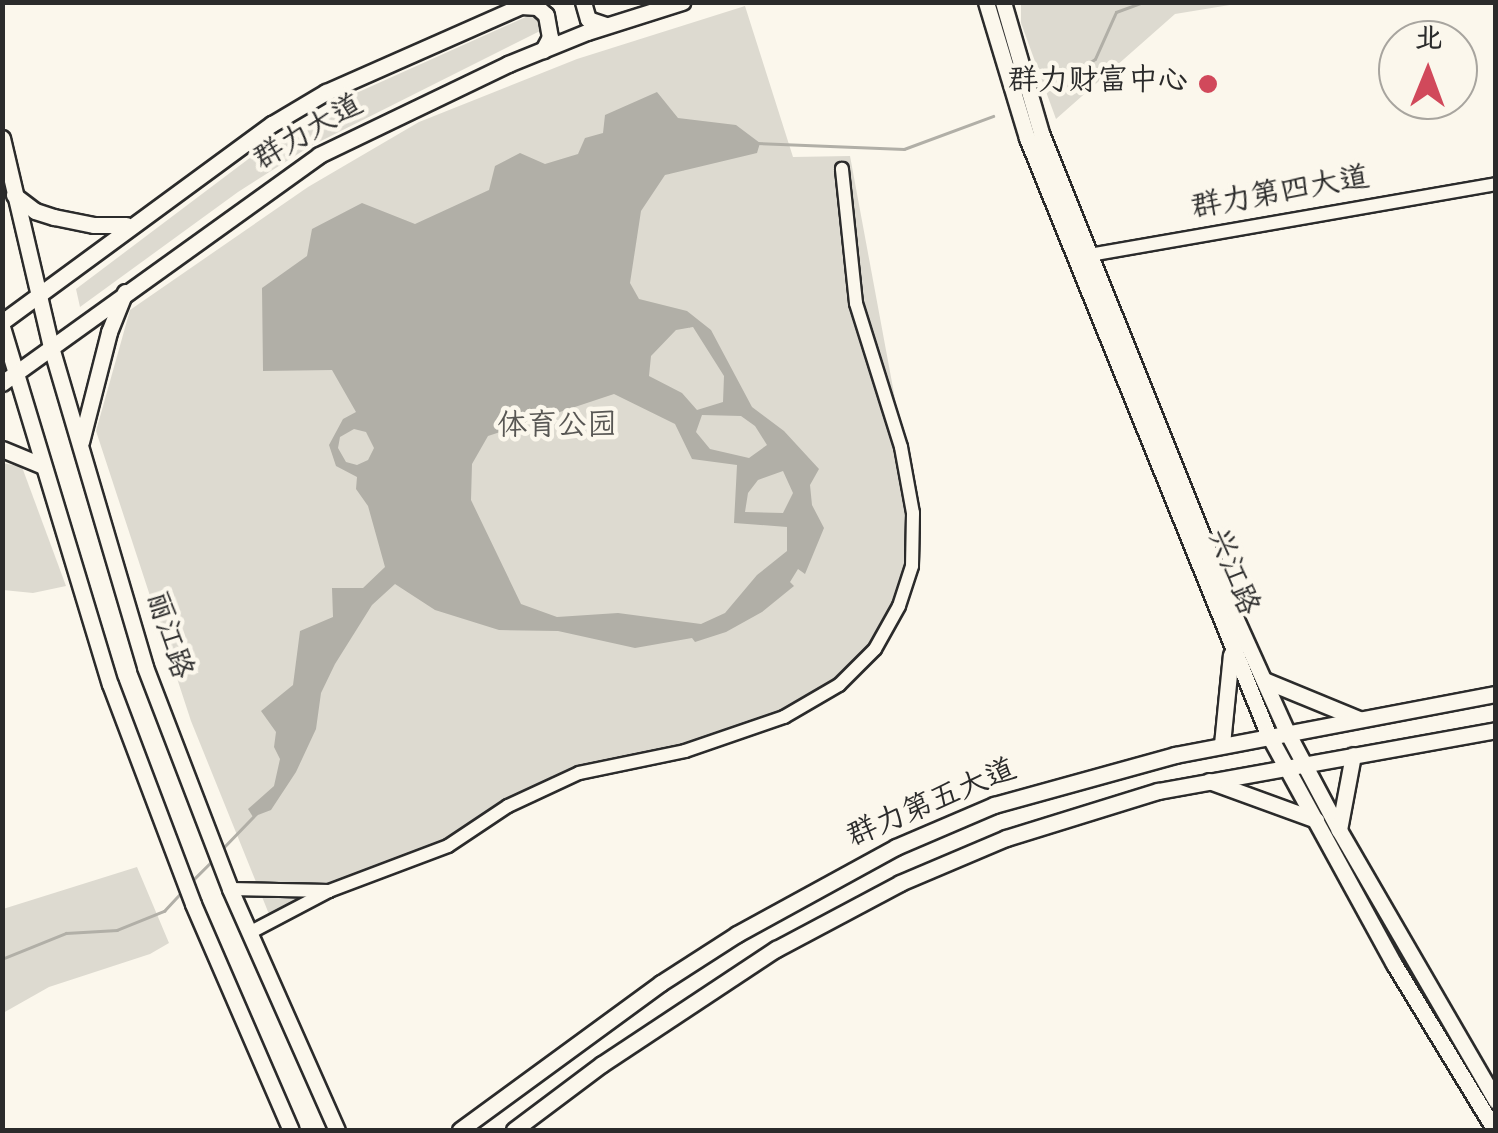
<!DOCTYPE html>
<html>
<head>
<meta charset="utf-8">
<style>
  body { margin:0 }
  #map { position:relative; width:1498px; height:1133px; overflow:hidden; background:#fbf7ec; font-family:"Gochi Hand","LXGW WenKai TC",sans-serif }
  div>[style] { position:absolute }
  [style*='--x'] { left:calc(var(--x)*1px); top:calc(var(--y)*1px); width:calc(var(--w)*1px); rotate:calc(var(--a)*1deg) }
  .green>* { inset:0; background:#dddad0 }
  .water>* { inset:0; background:#b1afa7 }
  .stream>* { height:2.5px; margin:-1.25px; padding:0 1.25px; transform-origin:1.25px; border-radius:1.25px; background:#b1afa7 }
  .roads { filter:drop-shadow(2px 0 #2b2b2b) drop-shadow(-2px 0 #2b2b2b) drop-shadow(0 2px #2b2b2b) drop-shadow(0 -2px #2b2b2b) }
  .minor>* { height:12px; margin:-6px; padding:0 6px; transform-origin:6px; border-radius:6px; background:#fbf7ec }
  .major>* { height:15px; margin:-7.5px; padding:0 7.5px; transform-origin:7.5px; border-radius:7.5px; background:#fbf7ec }
  .dots>* { width:28px; height:28px; translate:-50% -50%; box-sizing:border-box; border:5px solid #fbf7ec; border-radius:50% }
  span { translate:-50% -50%; white-space:nowrap; text-align:center; line-height:1.15; -webkit-text-stroke:9px #fbf7ec; paint-order:stroke }
  .poi-label { font-size:30px; color:#2b2b2b }
  .right { translate:-100% -50%; text-align:right }
  .street-label { font-size:30px; color:#2b2b2b }
  .park-label { font-size:30px; color:#585754 }
  .frame { position:absolute; inset:0; border:5px solid #2b2b2b; pointer-events:none }
  .north { position:absolute; left:1378px; top:20px; width:100px; height:100px; box-sizing:border-box; background:#fbf7ec; border:2px solid #a8a59f; border-radius:50%; rotate:1deg; font-size:28px; font-weight:700; line-height:40px; text-align:center; color:#2b2b2b }
  .north::after { content:''; display:block; margin:auto; width:35px; height:45px; background:#d1495b; clip-path:polygon(50% 0,100% 100%,50% 72%,0 100%) }
</style>
</head>
<body>
<div id="map">
  <div class="green">
    <i style="clip-path:polygon(1021px 3px,1021px 2px,1242px 3px,1175px 14px,1056px 119px,1021px 23px)"></i>
    <i style="clip-path:polygon(745px 6px,793px 157px,850px 156px,916px 512px,919px 567px,886px 642px,843px 685px,678px 756px,591px 764px,533px 786px,435px 847px,273px 924px,191px 721px,96px 431px,130px 310px,308px 187px,419px 122px,577px 59px)"></i>
    <i style="clip-path:polygon(530px 15px,538px 15px,542px 30px,309px 147px,238px 192px,80px 307px,76px 289px,259px 151px,343px 99px)"></i>
    <i style="clip-path:polygon(3px 463px,22px 467px,66px 586px,33px 593px,3px 590px)"></i>
    <i style="clip-path:polygon(137px 867px,169px 943px,150px 954px,49px 987px,3px 1013px,3px 909px)"></i>
  </div>
  <div class="water">
    <i style="clip-path:polygon(evenodd,657px 92px,678px 118px,736px 125px,760px 143px,757px 153px,665px 175px,641px 211px,630px 283px,639px 299px,687px 311px,711px 330px,752px 407px,784px 431px,819px 469px,810px 485px,812px 505px,824px 528px,805px 574px,798px 569px,790px 582px,794px 586px,762px 612px,726px 632px,695px 642px,692px 638px,635px 648px,558px 631px,499px 630px,435px 610px,395px 584px,372px 605px,335px 664px,321px 693px,316px 729px,296px 772px,271px 810px,253px 817px,248px 809px,274px 786px,280px 759px,274px 747px,276px 732px,261px 711px,293px 685px,300px 631px,333px 617px,332px 588px,363px 588px,385px 567px,368px 506px,356px 489px,357px 477px,336px 466px,329px 445px,343px 419px,356px 412px,332px 370px,263px 371px,262px 288px,307px 256px,312px 229px,362px 203px,415px 224px,489px 190px,495px 166px,520px 153px,545px 164px,578px 154px,585px 138px,603px 133px,605px 115px,657px 92px,693px 327px,724px 376px,723px 402px,697px 410px,682px 393px,649px 376px,651px 356px,676px 330px,693px 327px,657px 92px,614px 394px,675px 424px,692px 459px,737px 465px,734px 523px,787px 527px,787px 551px,757px 575px,725px 613px,701px 624px,618px 613px,557px 617px,521px 604px,471px 500px,472px 464px,488px 436px,614px 394px,657px 92px,702px 415px,741px 416px,755px 426px,767px 445px,749px 458px,710px 449px,696px 432px,702px 415px,657px 92px,354px 429px,366px 432px,374px 448px,368px 460px,357px 465px,346px 462px,338px 448px,340px 437px,354px 429px,657px 92px,783px 471px,793px 493px,783px 513px,745px 512px,748px 493px,758px 480px,783px 471px)"></i>
  </div>
  <div class="stream">
    <i style="--x:1061;--y:81;--w:40;--a:-32.9"></i>
    <i style="--x:1095;--y:59;--w:51;--a:-65.9"></i>
    <i style="--x:1116;--y:12;--w:29;--a:-20"></i>
    <i style="--x:757;--y:143;--w:147;--a:2.3"></i>
    <i style="--x:904;--y:149;--w:95;--a:-20.3"></i>
    <i style="--x:223;--y:848;--w:47;--a:-45.9"></i>
    <i style="--x:192;--y:881;--w:27;--a:-45"></i>
    <i style="--x:2;--y:959;--w:69;--a:-22.1"></i>
    <i style="--x:66;--y:933;--w:51;--a:-3.4"></i>
    <i style="--x:117;--y:930;--w:51;--a:-22"></i>
    <i style="--x:164;--y:911;--w:23;--a:-47"></i>
  </div>
  <div class="roads">
    <div class="minor">
      <i style="--x:1084;--y:256;--w:418;--a:-9.9"></i>
      <i style="--x:230;--y:889;--w:99;--a:1.2"></i>
      <i style="--x:329;--y:891;--w:90;--a:152.3"></i>
      <i style="--x:329;--y:891;--w:127;--a:-20.7"></i>
      <i style="--x:448;--y:846;--w:72;--a:-33.7"></i>
      <i style="--x:508;--y:806;--w:78;--a:-24.9"></i>
      <i style="--x:579;--y:773;--w:108;--a:-11.7"></i>
      <i style="--x:685;--y:751;--w:105;--a:-19"></i>
      <i style="--x:784;--y:717;--w:64;--a:-30.2"></i>
      <i style="--x:839;--y:685;--w:51;--a:-45"></i>
      <i style="--x:875;--y:649;--w:49;--a:-60.8"></i>
      <i style="--x:899;--y:606;--w:42;--a:-72"></i>
      <i style="--x:912;--y:566;--w:53;--a:-88.9"></i>
      <i style="--x:913;--y:513;--w:67;--a:-100.3"></i>
      <i style="--x:901;--y:447;--w:151;--a:-107.4"></i>
      <i style="--x:856;--y:303;--w:135;--a:-96"></i>
    </div>
    <div class="major">
      <i style="--x:583;--y:2;--w:18;--a:74"></i>
      <i style="--x:588;--y:19;--w:18;--a:19"></i>
      <i style="--x:986;--y:2;--w:142;--a:73.2"></i>
      <i style="--x:1027;--y:138;--w:643;--a:67.98"></i>
      <i style="--x:1268;--y:734;--w:262;--a:61.3"></i>
      <i style="--x:1394;--y:964;--w:194;--a:58.7"></i>
      <i style="--x:1003;--y:2;--w:136;--a:73.8"></i>
      <i style="--x:1041;--y:133;--w:521;--a:68.16"></i>
      <i style="--x:1235;--y:617;--w:126;--a:65.7"></i>
      <i style="--x:1287;--y:732;--w:111;--a:62"></i>
      <i style="--x:1339;--y:830;--w:313;--a:59.9"></i>
      <i style="--x:521;--y:6;--w:16;--a:4"></i>
      <i style="--x:537;--y:7;--w:12;--a:42"></i>
      <i style="--x:546;--y:15;--w:22;--a:80"></i>
      <i style="--x:550;--y:37;--w:15;--a:118"></i>
      <i style="--x:2;--y:138;--w:215;--a:76.8"></i>
      <i style="--x:51;--y:347;--w:334;--a:73.6"></i>
      <i style="--x:145;--y:667;--w:238;--a:69"></i>
      <i style="--x:230;--y:889;--w:264;--a:66.1"></i>
      <i style="--x:14;--y:195;--w:26;--a:37"></i>
      <i style="--x:35;--y:211;--w:20;--a:18"></i>
      <i style="--x:54;--y:217;--w:41;--a:11.3"></i>
      <i style="--x:94;--y:225;--w:32;--a:0"></i>
      <i style="--x:2;--y:322;--w:335;--a:-36.3"></i>
      <i style="--x:272;--y:124;--w:63;--a:-30.7"></i>
      <i style="--x:326;--y:92;--w:223;--a:-23.8"></i>
      <i style="--x:2;--y:327;--w:373;--a:73.2"></i>
      <i style="--x:110;--y:684;--w:235;--a:69.3"></i>
      <i style="--x:193;--y:904;--w:246;--a:66.6"></i>
      <i style="--x:2;--y:383;--w:390;--a:-35.7"></i>
      <i style="--x:319;--y:155;--w:210;--a:-25.7"></i>
      <i style="--x:508;--y:64;--w:85;--a:-22.1"></i>
      <i style="--x:587;--y:32;--w:100;--a:-17.5"></i>
      <i style="--x:81;--y:442;--w:114;--a:-75.7"></i>
      <i style="--x:109;--y:332;--w:43;--a:-68.2"></i>
      <i style="--x:2;--y:449;--w:42;--a:22.3"></i>
      <i style="--x:1264;--y:680;--w:103;--a:22.3"></i>
      <i style="--x:1222;--y:744;--w:90;--a:-84.3"></i>
      <i style="--x:1209;--y:781;--w:114;--a:20"></i>
      <i style="--x:1339;--y:830;--w:76;--a:-79.4"></i>
      <i style="--x:460;--y:1130;--w:249;--a:-36.2"></i>
      <i style="--x:661;--y:983;--w:90;--a:-32.8"></i>
      <i style="--x:737;--y:934;--w:181;--a:-28.7"></i>
      <i style="--x:896;--y:847;--w:107;--a:-23.2"></i>
      <i style="--x:994;--y:805;--w:188;--a:-15.4"></i>
      <i style="--x:1175;--y:755;--w:327;--a:-10.8"></i>
      <i style="--x:514;--y:1130;--w:110;--a:-36.9"></i>
      <i style="--x:602;--y:1064;--w:209;--a:-33.5"></i>
      <i style="--x:776;--y:949;--w:140;--a:-28"></i>
      <i style="--x:900;--y:883;--w:115;--a:-23"></i>
      <i style="--x:1006;--y:838;--w:159;--a:-17.2"></i>
      <i style="--x:1158;--y:791;--w:343;--a:-10.2"></i>
    </div>
  </div>
  <div class="dots">
    <i style="left:1208px;top:84px;background:#d1495b"></i>
  </div>
  <div class="poi-label">
    <span class="right" style="left:1188px;top:84px">群力财富中心</span>
  </div>
  <div class="street-label">
    <span style="left:310px;top:135px;rotate:-30deg">群力大道</span>
    <span style="left:1281px;top:196px;rotate:-10deg">群力第四大道</span>
    <span style="left:1230px;top:573px;rotate:68deg">兴江路</span>
    <span style="left:166px;top:636px;rotate:72deg">丽江路</span>
    <span style="left:933px;top:806px;rotate:-23deg">群力第五大道</span>
  </div>
  <div class="park-label">
    <span style="left:557px;top:429px">体育公园</span>
  </div>
  <div class="frame"></div>
  <div class="north">北</div>
</div>
</body>
</html>
